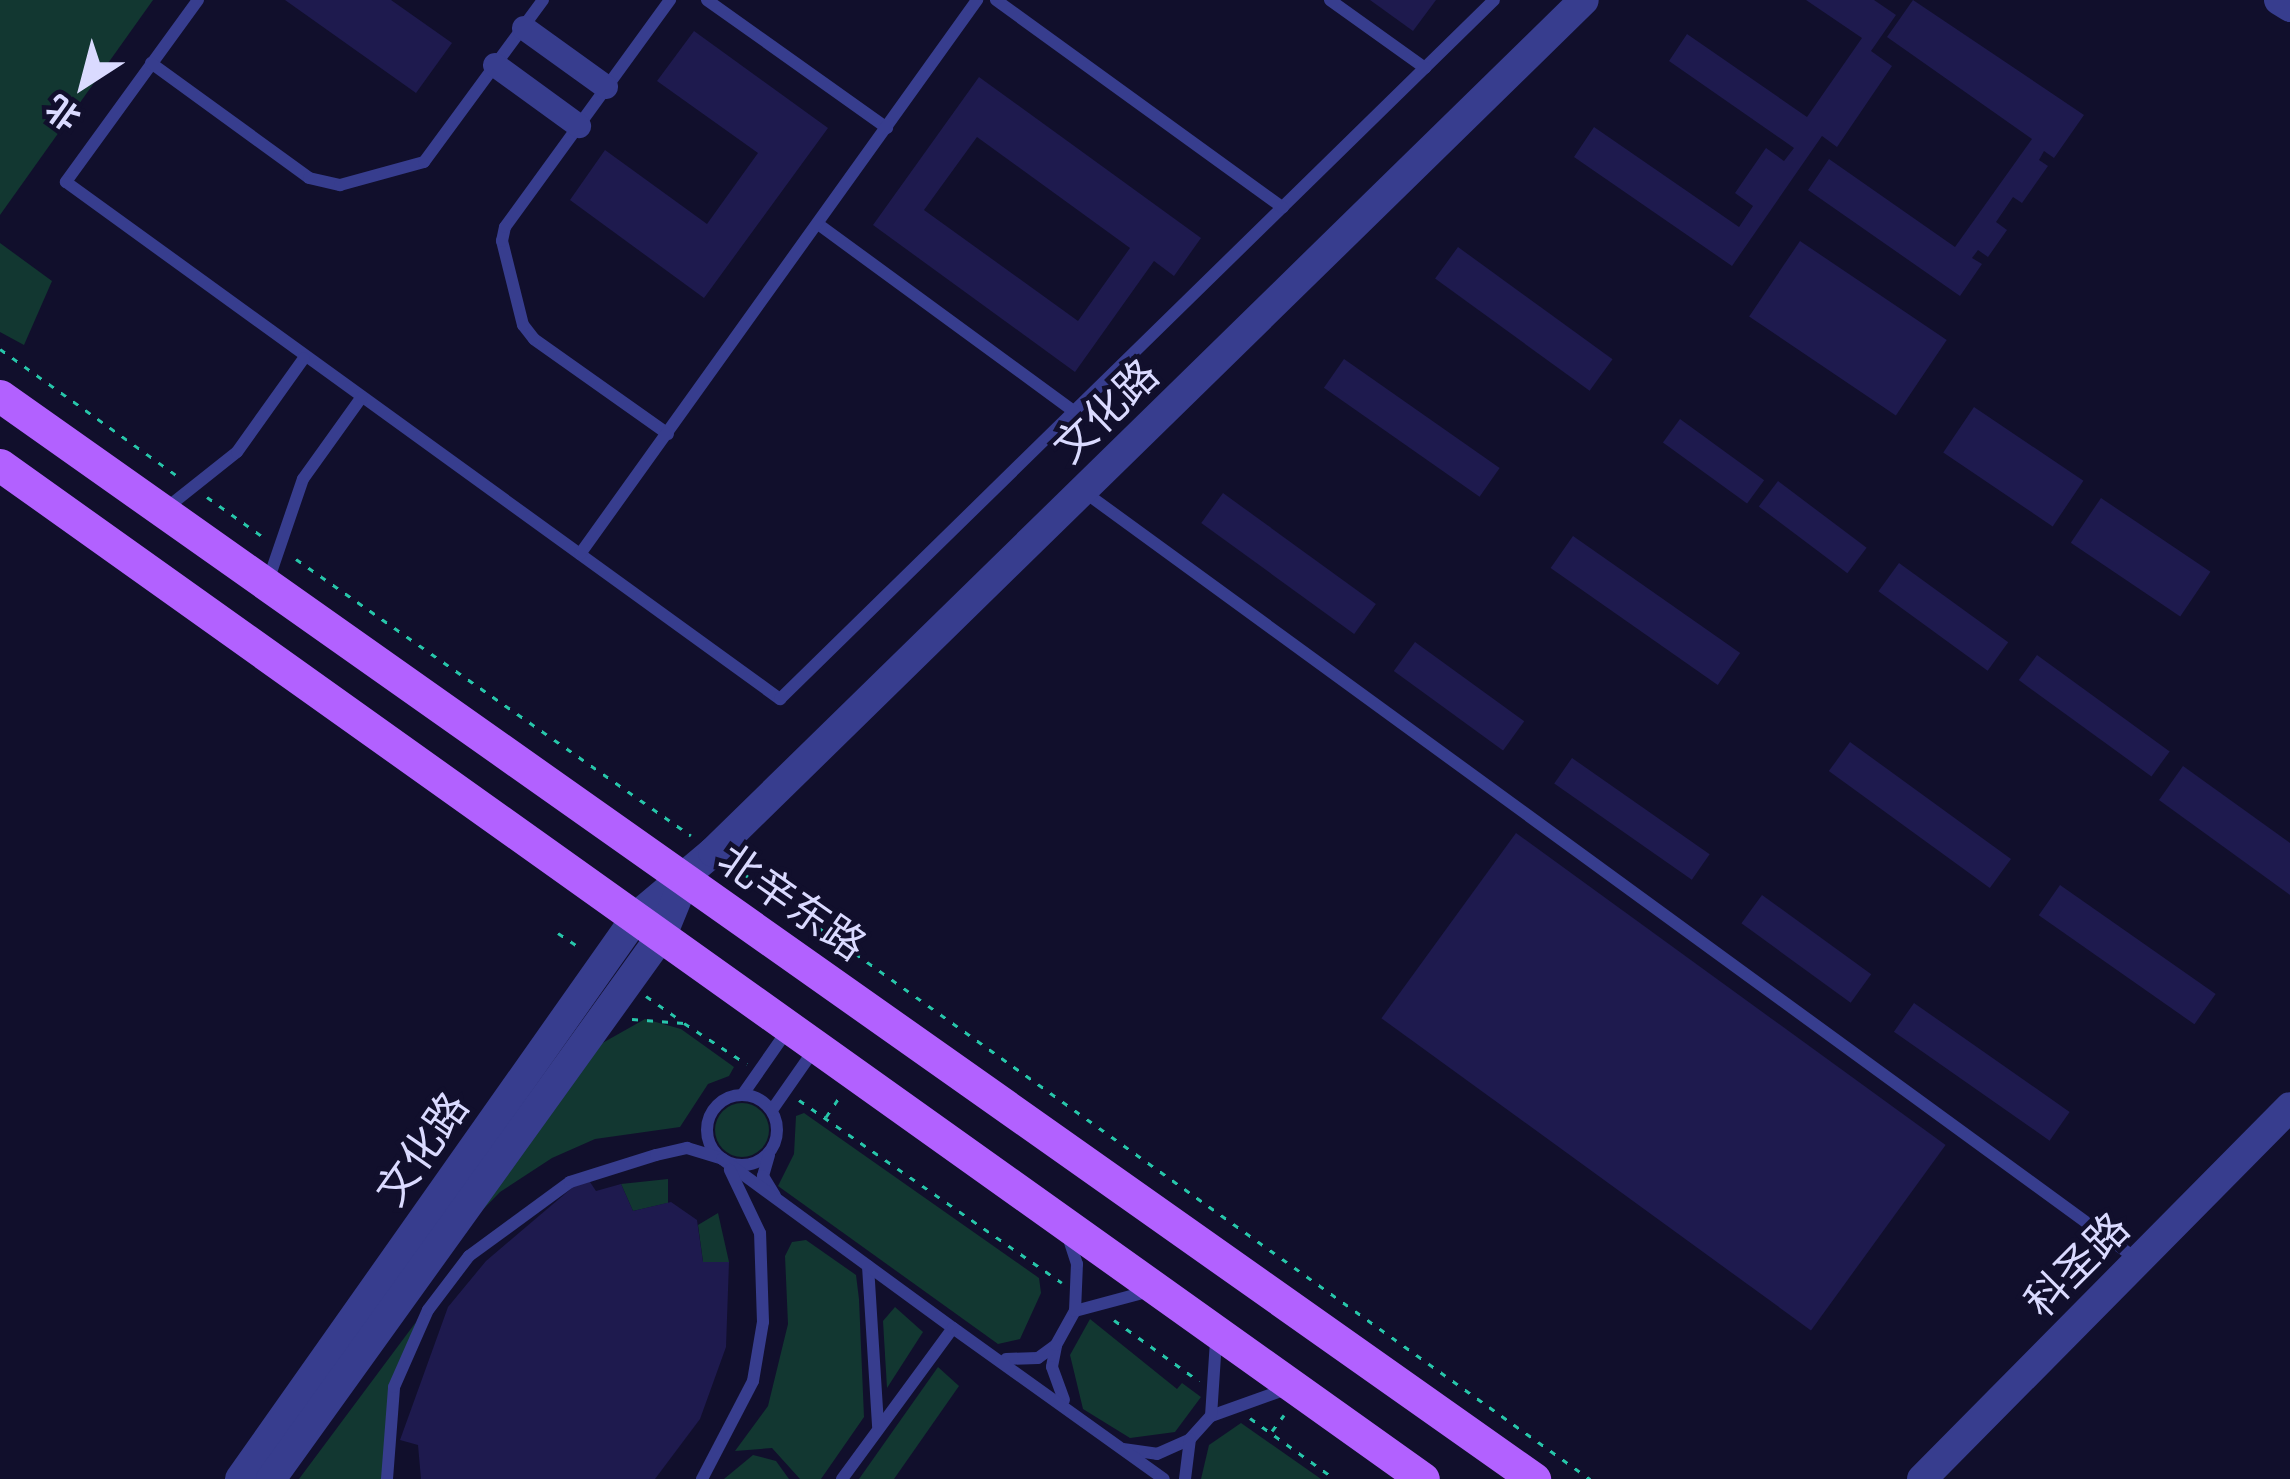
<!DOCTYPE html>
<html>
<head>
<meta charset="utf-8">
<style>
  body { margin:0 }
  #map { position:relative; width:2290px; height:1479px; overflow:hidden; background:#110f2c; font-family:Manrope,"Noto Sans SC",sans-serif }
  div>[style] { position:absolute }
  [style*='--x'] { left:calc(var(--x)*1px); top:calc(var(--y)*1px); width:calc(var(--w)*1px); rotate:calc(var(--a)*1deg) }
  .green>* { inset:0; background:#123731 }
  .round { border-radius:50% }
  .building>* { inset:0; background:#1e1a4e; transform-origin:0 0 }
  .path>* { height:3px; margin-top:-1.5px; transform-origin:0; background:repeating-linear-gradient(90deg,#27c6aa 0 6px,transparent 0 15px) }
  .service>* { height:12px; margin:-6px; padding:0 6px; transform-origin:6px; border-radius:6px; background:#373d8e }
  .service>.ring { margin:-6px; padding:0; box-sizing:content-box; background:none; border:12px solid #373d8e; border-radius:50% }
  .minor>* { height:24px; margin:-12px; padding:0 12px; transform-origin:12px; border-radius:12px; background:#373d8e }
  .tertiary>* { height:30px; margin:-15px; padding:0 15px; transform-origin:15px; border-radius:15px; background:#373d8e }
  .primary>* { height:33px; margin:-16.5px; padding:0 16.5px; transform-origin:16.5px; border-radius:16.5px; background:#b261ff }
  span { translate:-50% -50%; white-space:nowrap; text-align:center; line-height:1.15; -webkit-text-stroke:9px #110f2c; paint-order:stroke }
  .street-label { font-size:42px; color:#dadaff }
  .north { position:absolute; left:24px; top:24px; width:120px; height:120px; -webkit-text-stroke:9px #110f2c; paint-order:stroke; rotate:216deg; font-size:33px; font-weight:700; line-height:48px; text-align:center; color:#dadaff }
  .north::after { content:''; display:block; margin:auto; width:42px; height:54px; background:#dadaff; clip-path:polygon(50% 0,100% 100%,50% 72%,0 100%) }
</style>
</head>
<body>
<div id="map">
  <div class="green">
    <i style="clip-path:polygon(0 0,153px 0,0 215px)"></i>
    <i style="clip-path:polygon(0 243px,52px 281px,24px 345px,0 332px)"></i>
    <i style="clip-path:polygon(645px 1019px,681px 1029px,734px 1067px,729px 1076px,708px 1084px,680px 1127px,595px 1139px,552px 1158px,500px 1192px,463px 1230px,590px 1050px)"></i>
    <i class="round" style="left:715px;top:1103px;width:54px;height:54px"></i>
    <i style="clip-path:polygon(804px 1113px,1039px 1278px,1041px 1293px,1020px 1339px,998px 1344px,778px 1186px,794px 1154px,796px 1116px)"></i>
    <i style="clip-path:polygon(668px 1179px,668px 1203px,633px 1211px,621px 1184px)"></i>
    <i style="clip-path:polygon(718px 1213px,729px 1262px,703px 1262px,698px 1225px)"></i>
    <i style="clip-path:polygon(806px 1240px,856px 1275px,859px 1299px,864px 1417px,821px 1479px,800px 1479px,772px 1448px,735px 1451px,768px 1406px,788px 1324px,785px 1256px,792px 1242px)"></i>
    <i style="clip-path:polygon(895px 1307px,923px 1332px,887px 1388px,883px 1321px)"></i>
    <i style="clip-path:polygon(1090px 1319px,1177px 1389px,1182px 1383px,1201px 1397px,1175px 1432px,1130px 1438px,1083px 1409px,1070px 1355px)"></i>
    <i style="clip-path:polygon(416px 1322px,391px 1390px,382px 1479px,299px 1479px)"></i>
    <i style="clip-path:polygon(938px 1367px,959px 1386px,894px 1479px,859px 1479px)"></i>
    <i style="clip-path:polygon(1241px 1423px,1321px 1479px,1201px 1479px,1209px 1445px)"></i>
    <i style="clip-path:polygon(753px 1455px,776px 1461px,789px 1479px,724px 1479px)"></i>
  </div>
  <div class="building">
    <i style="clip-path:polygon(285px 0,391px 0,452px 43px,416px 93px)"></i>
    <i style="clip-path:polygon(1370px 0,1436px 0,1413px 31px)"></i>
    <i style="clip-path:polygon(1806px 0,1874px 0,1896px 15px,1871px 51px,1892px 66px,1837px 147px,1822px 136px,1732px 266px,1574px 157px,1594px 127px,1739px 227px,1753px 206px,1735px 193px,1766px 148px,1784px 161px,1794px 148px,1669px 61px,1687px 34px,1807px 117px,1862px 38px)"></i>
    <i style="clip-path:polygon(1913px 0,2084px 115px,2054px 158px,2044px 151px,2039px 160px,2048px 166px,2022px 203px,2013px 197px,1996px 222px,2007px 230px,1988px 257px,1978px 250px,1972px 258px,1982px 264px,1960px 296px,1808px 190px,1829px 159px,1955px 247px,2032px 139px,1887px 37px)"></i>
    <i style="clip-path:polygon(694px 31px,828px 128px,704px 298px,570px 200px,605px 150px,707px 224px,758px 153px,657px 81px)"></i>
    <i style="clip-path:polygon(evenodd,979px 77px,1201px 238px,1174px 276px,1154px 261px,1075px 372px,873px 225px,979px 77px,977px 137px,1130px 248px,1078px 321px,924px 210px,977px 137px)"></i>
    <i style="left:1800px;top:241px;width:177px;height:91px;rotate:34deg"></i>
    <i style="left:1458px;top:247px;width:191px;height:39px;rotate:36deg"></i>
    <i style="left:1344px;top:359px;width:190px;height:35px;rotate:35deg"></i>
    <i style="left:1974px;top:407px;width:132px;height:55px;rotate:34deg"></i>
    <i style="left:1680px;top:419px;width:104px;height:29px;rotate:36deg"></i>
    <i style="left:1778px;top:481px;width:111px;height:32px;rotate:37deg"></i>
    <i style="left:1223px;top:493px;width:189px;height:37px;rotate:36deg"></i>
    <i style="left:2101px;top:498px;width:132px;height:54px;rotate:34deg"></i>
    <i style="left:1573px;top:536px;width:204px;height:39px;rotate:35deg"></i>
    <i style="left:1899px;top:563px;width:135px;height:35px;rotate:36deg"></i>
    <i style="left:1415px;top:642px;width:135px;height:36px;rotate:36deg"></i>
    <i style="left:2037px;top:655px;width:164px;height:31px;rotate:36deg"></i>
    <i style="left:1850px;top:742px;width:199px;height:36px;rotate:36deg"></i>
    <i style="left:1572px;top:758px;width:168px;height:31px;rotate:35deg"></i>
    <i style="clip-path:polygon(2183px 766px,2290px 843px,2290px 895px,2159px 800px)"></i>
    <i style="left:1516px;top:833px;width:531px;height:229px;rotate:36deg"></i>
    <i style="left:2060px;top:885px;width:190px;height:37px;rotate:35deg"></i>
    <i style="left:1762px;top:895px;width:135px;height:35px;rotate:36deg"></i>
    <i style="left:1914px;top:1003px;width:190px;height:35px;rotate:35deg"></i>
    <i style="clip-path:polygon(586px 1176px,596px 1191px,621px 1184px,633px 1211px,671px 1202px,697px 1220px,703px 1262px,729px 1262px,726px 1347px,700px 1419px,655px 1479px,421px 1479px,418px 1445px,400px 1440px,448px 1307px,486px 1261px)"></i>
  </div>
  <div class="path">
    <i style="--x:0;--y:349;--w:221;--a:35.6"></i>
    <i style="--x:207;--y:497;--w:69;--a:35.5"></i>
    <i style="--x:296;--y:559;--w:482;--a:35"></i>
    <i style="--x:733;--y:866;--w:1054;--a:35.58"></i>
    <i style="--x:558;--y:933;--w:27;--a:34"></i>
    <i style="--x:646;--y:996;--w:39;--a:35"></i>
    <i style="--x:632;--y:1019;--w:52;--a:4.4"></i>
    <i style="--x:684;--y:1023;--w:75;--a:33.1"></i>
    <i style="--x:799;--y:1100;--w:320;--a:34.8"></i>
    <i style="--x:826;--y:1117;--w:27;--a:-56"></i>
    <i style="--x:1114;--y:1320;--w:105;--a:35.7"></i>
    <i style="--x:1250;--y:1418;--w:105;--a:35.7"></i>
    <i style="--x:1272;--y:1431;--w:20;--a:-53"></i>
  </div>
  <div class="service">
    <i style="--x:198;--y:0;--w:225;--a:126"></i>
    <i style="--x:66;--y:182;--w:882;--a:35.91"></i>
    <i style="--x:780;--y:699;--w:999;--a:-44.39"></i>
    <i style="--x:707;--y:0;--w:221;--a:35.4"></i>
    <i style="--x:996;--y:0;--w:354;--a:35.9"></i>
    <i style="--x:1330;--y:0;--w:117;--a:35.6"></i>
    <i style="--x:151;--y:63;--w:195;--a:36"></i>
    <i style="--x:309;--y:178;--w:32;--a:13"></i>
    <i style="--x:340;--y:185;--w:87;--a:-15.3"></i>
    <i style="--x:424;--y:162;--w:201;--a:-53.7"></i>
    <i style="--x:818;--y:224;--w:318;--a:36.2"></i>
    <i style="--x:668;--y:434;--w:164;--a:-144.7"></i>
    <i style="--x:534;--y:339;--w:18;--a:-128"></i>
    <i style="--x:523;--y:325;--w:87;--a:-104"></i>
    <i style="--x:502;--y:241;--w:14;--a:-78"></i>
    <i style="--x:505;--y:227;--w:281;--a:-54"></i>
    <i style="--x:1083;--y:491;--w:1306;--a:36.09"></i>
    <i style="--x:164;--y:510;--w:93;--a:-38.5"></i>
    <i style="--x:237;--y:452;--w:115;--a:-54.5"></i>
    <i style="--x:580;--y:554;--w:682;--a:-54.37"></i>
    <i style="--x:267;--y:584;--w:111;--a:-71.1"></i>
    <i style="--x:303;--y:479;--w:100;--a:-54.4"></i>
    <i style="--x:743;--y:1094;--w:80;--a:-55.1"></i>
    <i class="ring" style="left:707px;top:1095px;width:58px;height:58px"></i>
    <i style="--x:772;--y:1110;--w:77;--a:-55.1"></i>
    <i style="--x:769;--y:1155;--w:22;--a:106"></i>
    <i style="--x:763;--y:1176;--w:23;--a:59"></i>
    <i style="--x:868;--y:1266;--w:161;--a:86.4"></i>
    <i style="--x:1075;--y:1311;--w:73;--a:-15"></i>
    <i style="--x:1056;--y:1346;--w:21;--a:101"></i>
    <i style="--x:1052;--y:1367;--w:35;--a:70"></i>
    <i style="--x:1006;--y:1359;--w:32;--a:-2"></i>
    <i style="--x:1038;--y:1358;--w:22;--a:-36"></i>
    <i style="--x:1056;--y:1345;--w:39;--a:-61"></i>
    <i style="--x:1075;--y:1311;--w:47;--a:-87.6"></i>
    <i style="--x:1077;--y:1264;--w:29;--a:-108"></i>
    <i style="--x:1211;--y:1416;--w:83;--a:-19.7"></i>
    <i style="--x:1123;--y:1449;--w:34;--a:8"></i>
    <i style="--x:1157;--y:1454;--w:36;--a:-24"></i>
    <i style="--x:1190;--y:1439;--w:31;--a:-48"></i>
    <i style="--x:1211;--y:1416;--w:75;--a:-86.2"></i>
    <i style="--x:387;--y:1479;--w:92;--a:-85.6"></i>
    <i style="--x:394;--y:1387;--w:84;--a:-66.2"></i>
    <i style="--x:428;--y:1310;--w:68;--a:-52.8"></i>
    <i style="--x:469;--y:1256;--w:125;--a:-36.2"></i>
    <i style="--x:570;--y:1182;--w:90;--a:-17.4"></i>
    <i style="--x:656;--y:1155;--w:32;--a:-13"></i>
    <i style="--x:687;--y:1148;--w:37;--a:17"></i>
    <i style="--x:722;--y:1159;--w:286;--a:36.2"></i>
    <i style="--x:702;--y:1479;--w:110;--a:-62.5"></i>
    <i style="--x:753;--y:1381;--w:60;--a:-80.4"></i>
    <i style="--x:763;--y:1322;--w:89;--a:-91.9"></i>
    <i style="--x:760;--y:1233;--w:70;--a:-115.5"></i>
    <i style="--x:842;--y:1479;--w:187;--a:-53.7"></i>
    <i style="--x:953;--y:1328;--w:259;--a:35.6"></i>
    <i style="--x:1185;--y:1479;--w:40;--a:-82.9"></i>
  </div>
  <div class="minor">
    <i style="--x:524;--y:28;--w:101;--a:35.7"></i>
    <i style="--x:495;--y:65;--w:104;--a:36"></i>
  </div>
  <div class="tertiary">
    <i style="--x:2279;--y:0;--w:13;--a:32"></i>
    <i style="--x:240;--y:1479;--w:689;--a:-54.81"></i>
    <i style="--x:637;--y:916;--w:99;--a:-40.1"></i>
    <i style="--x:713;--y:852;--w:1218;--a:-44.37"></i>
    <i style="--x:271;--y:1479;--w:670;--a:-54.29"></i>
    <i style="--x:662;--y:935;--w:61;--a:-67.7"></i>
    <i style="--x:1922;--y:1479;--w:523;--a:-45.31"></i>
  </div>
  <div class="primary">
    <i style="--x:0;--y:396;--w:1878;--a:35.22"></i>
    <i style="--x:0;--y:465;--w:1747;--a:35.47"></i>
  </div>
  <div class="street-label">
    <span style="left:1105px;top:410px;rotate:-44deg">文化路</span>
    <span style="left:793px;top:901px;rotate:35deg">北辛东路</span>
    <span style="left:421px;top:1148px;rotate:-55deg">文化路</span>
    <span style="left:2076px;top:1264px;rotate:-45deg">科圣路</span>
  </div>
  <div class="north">北</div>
</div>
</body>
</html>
